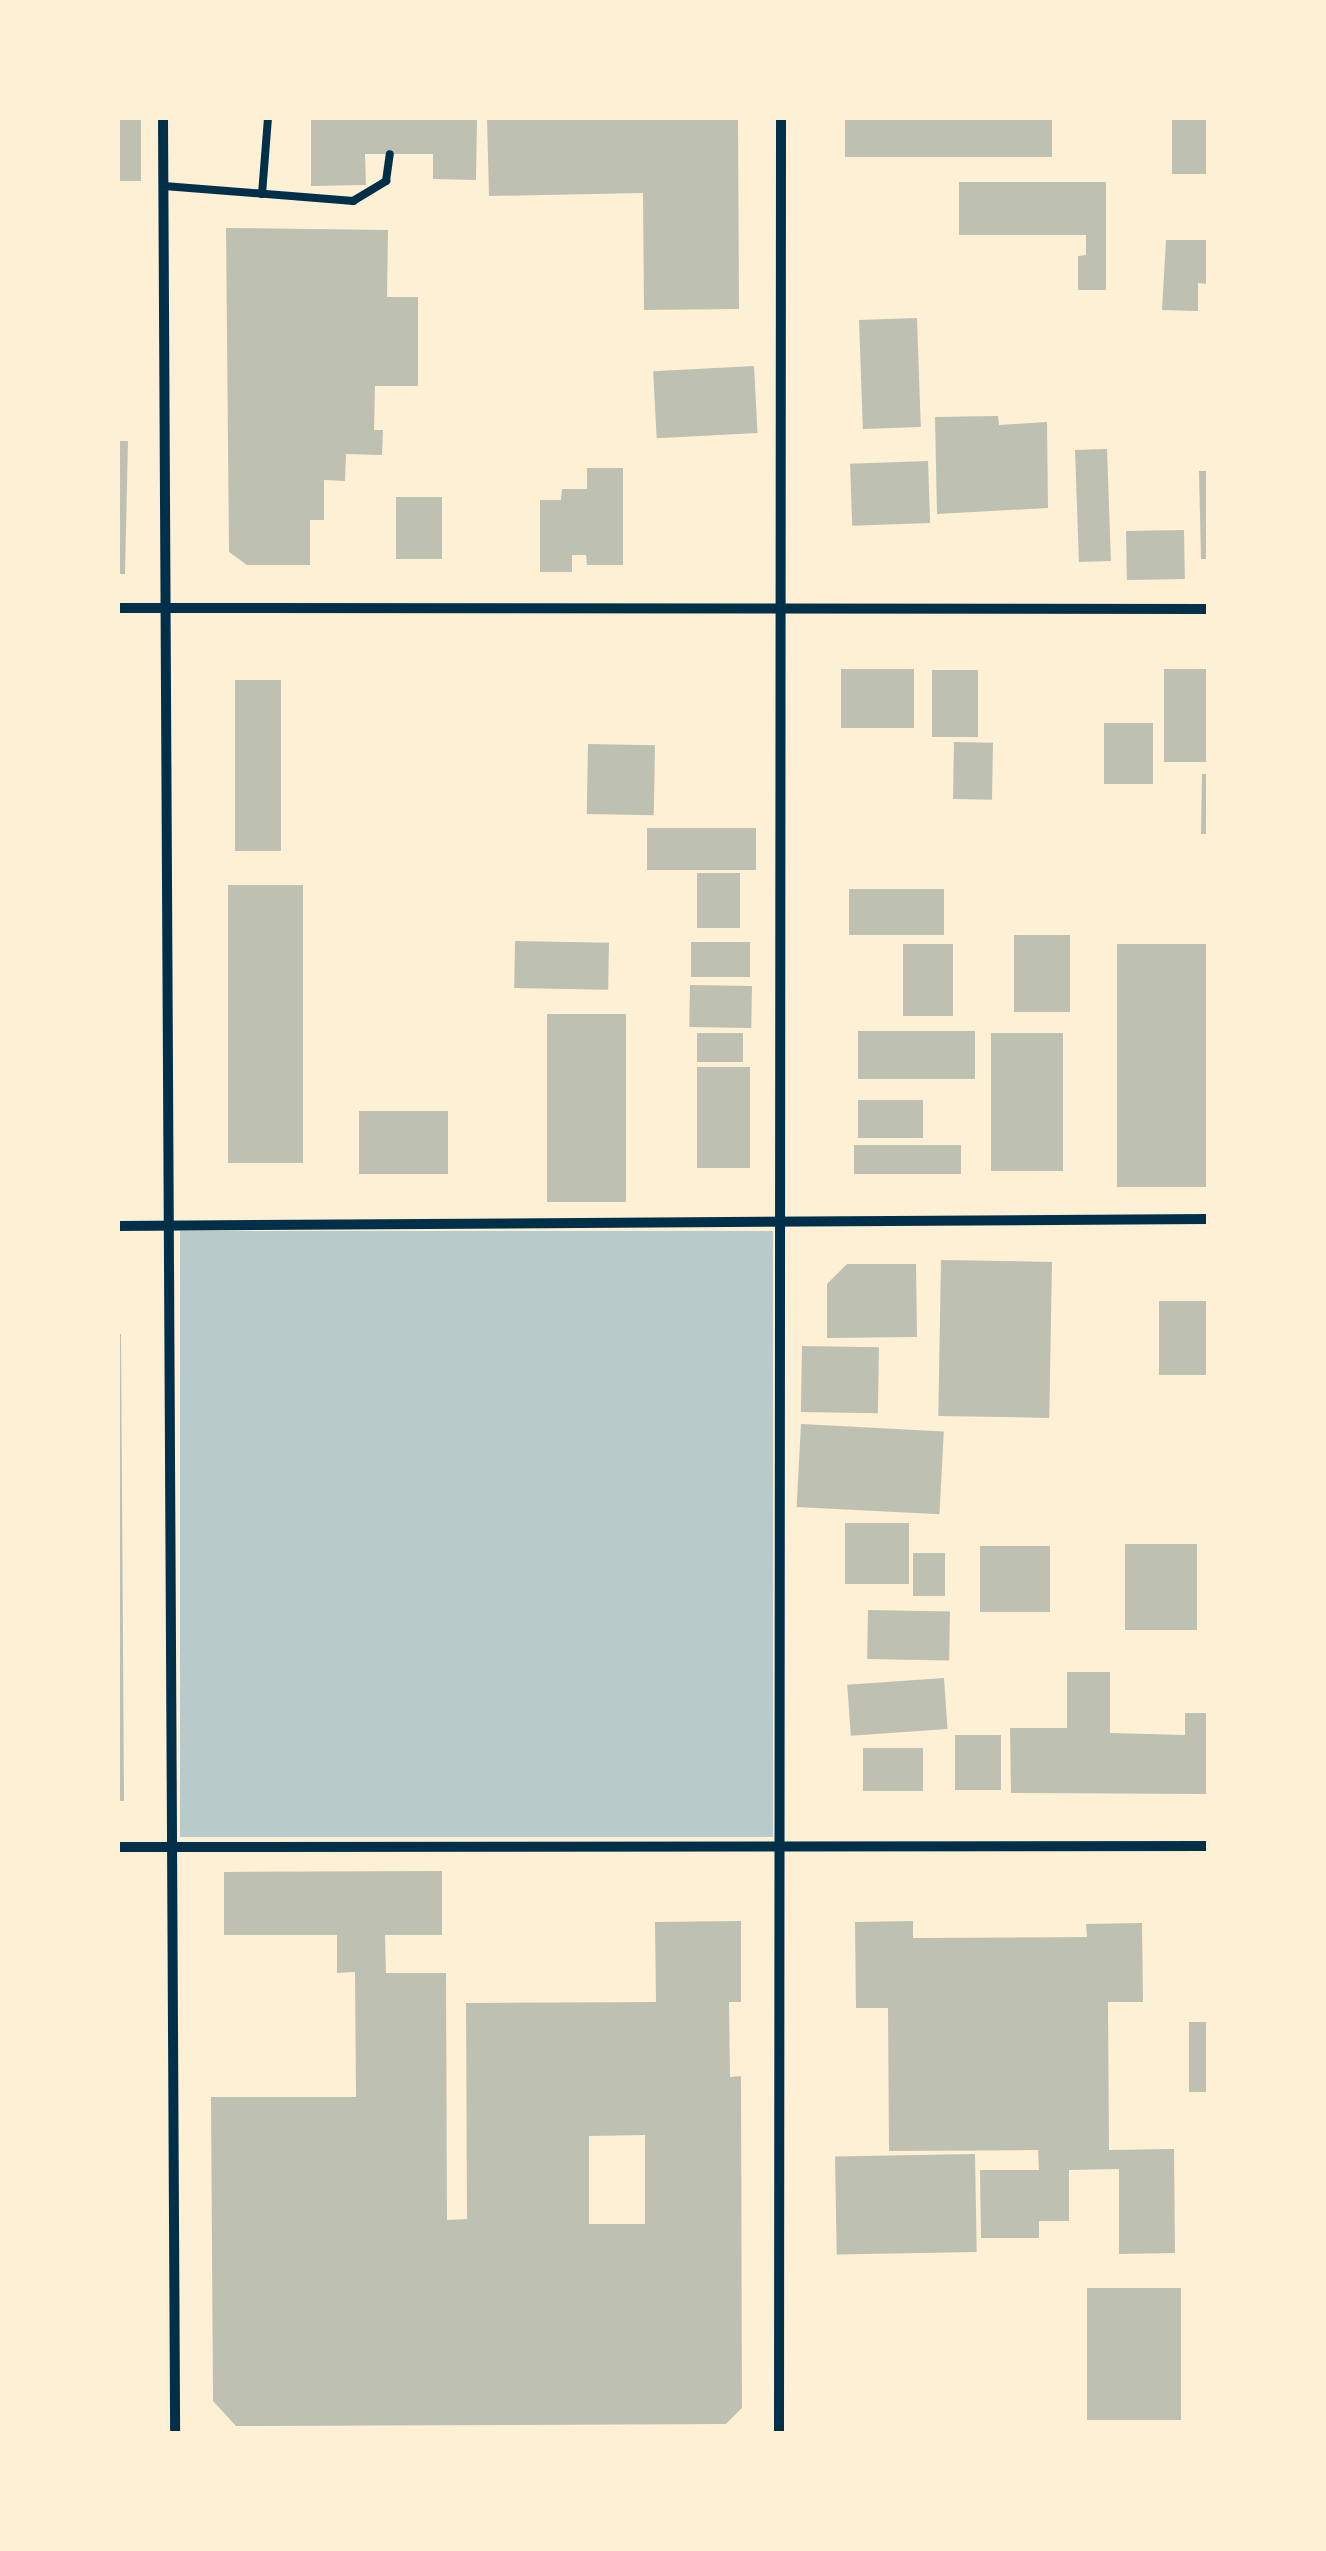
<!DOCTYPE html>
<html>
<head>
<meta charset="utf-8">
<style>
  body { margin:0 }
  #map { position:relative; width:1326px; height:2551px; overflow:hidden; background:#fdf0d5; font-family:"Archivo Narrow",sans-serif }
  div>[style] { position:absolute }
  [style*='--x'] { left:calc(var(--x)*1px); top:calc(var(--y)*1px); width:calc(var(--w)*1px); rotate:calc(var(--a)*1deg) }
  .green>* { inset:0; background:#b9caca; transform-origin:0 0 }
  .building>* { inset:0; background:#bec0b2; transform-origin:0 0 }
  .service>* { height:8px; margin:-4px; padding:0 4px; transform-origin:4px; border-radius:4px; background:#003049 }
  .minor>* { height:10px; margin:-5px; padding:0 5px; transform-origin:5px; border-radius:5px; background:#003049 }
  span { translate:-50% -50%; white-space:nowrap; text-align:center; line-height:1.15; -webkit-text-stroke:10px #fdf0d5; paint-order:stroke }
  .frame { position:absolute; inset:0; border:120px solid #fdf0d5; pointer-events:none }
</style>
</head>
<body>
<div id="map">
  <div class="green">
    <i style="left:180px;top:1231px;width:593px;height:606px"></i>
  </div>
  <div class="building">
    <i style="clip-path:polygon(311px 118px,477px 118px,476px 180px,433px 179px,433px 154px,365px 154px,366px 185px,311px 186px)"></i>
    <i style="clip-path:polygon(487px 118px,738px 118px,739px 309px,644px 310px,643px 193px,489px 196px)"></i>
    <i style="left:845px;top:118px;width:207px;height:39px"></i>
    <i style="left:118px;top:119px;width:23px;height:62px"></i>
    <i style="left:1208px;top:120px;width:54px;height:36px;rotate:90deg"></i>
    <i style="clip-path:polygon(959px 182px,1106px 182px,1106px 290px,1078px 290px,1078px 256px,1086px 255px,1086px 235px,959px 235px)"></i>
    <i style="clip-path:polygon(226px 228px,388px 230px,387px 297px,418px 297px,418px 386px,375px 386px,374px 430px,383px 430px,382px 455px,346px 454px,345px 481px,324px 480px,324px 520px,310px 520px,310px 565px,247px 565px,229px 552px)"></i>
    <i style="clip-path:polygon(1166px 240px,1208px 240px,1208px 284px,1198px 283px,1198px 311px,1162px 310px)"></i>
    <i style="left:917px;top:318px;width:109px;height:58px;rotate:88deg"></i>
    <i style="left:754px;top:366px;width:67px;height:101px;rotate:87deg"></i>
    <i style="clip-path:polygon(998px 416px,999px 425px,1047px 422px,1048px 508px,937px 514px,935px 417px)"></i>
    <i style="clip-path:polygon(118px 441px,128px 441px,125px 574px,118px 574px)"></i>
    <i style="left:1107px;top:449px;width:112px;height:32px;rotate:88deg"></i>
    <i style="left:928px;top:461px;width:62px;height:78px;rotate:88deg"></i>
    <i style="clip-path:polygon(587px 468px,623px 468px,623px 565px,587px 565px,586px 555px,572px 555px,572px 572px,540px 572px,540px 500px,561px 500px,562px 489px,587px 489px)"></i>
    <i style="clip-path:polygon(1199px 471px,1208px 471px,1208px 559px,1201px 559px)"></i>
    <i style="left:442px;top:497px;width:62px;height:46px;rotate:90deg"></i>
    <i style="left:1184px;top:530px;width:49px;height:58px;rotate:89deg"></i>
    <i style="left:841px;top:669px;width:73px;height:59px"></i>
    <i style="left:1164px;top:669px;width:44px;height:93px"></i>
    <i style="left:932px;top:670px;width:46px;height:67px"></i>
    <i style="left:235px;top:680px;width:46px;height:171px"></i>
    <i style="left:1104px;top:723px;width:49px;height:61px"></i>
    <i style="left:954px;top:742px;width:39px;height:57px;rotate:1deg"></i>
    <i style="left:588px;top:744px;width:67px;height:70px;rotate:1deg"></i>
    <i style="clip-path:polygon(1202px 774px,1208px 774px,1208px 834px,1201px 834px)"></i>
    <i style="left:647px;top:828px;width:109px;height:42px"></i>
    <i style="left:697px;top:873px;width:43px;height:55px"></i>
    <i style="left:228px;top:885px;width:75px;height:278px"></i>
    <i style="left:849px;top:889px;width:95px;height:46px"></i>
    <i style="left:1070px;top:935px;width:77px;height:56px;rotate:90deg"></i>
    <i style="left:515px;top:941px;width:94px;height:47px;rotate:1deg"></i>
    <i style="left:691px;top:942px;width:59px;height:35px"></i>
    <i style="left:903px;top:944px;width:50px;height:72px"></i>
    <i style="left:1208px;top:944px;width:243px;height:91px;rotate:90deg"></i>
    <i style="left:690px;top:985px;width:62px;height:42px;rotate:1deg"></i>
    <i style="left:547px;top:1014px;width:79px;height:188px"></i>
    <i style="left:858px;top:1031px;width:117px;height:48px"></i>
    <i style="left:697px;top:1033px;width:46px;height:29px"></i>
    <i style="left:991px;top:1033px;width:72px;height:138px"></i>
    <i style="left:697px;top:1067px;width:53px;height:101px"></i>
    <i style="left:858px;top:1100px;width:65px;height:38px"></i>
    <i style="left:359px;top:1111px;width:89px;height:63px"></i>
    <i style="left:854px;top:1145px;width:107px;height:29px"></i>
    <i style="left:941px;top:1260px;width:111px;height:156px;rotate:1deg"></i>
    <i style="clip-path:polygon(847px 1264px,916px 1264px,917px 1337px,827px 1338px,827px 1284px)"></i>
    <i style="left:1159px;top:1301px;width:49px;height:74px"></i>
    <i style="clip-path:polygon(121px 1334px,124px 1801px,118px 1801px,118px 1335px)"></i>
    <i style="left:802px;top:1346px;width:77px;height:66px;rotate:1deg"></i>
    <i style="left:801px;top:1424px;width:143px;height:83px;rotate:3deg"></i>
    <i style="left:845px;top:1523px;width:64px;height:61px"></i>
    <i style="left:1125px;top:1544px;width:72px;height:86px"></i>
    <i style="left:980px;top:1546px;width:70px;height:66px"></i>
    <i style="left:945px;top:1553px;width:43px;height:32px;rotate:90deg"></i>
    <i style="left:868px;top:1610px;width:82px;height:49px;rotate:1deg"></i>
    <i style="clip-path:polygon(1067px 1672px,1110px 1672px,1110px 1733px,1185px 1735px,1185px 1713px,1208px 1713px,1208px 1794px,1011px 1793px,1010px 1728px,1067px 1728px)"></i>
    <i style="left:944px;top:1678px;width:51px;height:97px;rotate:86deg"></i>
    <i style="left:955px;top:1735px;width:46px;height:55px"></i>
    <i style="left:863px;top:1748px;width:60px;height:43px"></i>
    <i style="clip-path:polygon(evenodd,442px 1871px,442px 1935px,385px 1935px,386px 1973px,446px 1973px,447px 2220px,467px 2219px,466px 2003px,656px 2002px,655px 1922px,741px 1921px,741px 2002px,729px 2002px,730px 2077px,741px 2076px,742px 2408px,726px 2424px,236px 2426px,213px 2401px,211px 2097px,356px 2097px,355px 1972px,337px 1973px,337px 1935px,224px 1935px,224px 1872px,442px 1871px,645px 2135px,645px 2224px,589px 2224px,589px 2136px,645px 2135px)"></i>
    <i style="clip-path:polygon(913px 1921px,913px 1938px,1087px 1937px,1086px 1924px,1142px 1923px,1143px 2002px,1108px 2002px,1109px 2150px,1174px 2149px,1175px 2253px,1119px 2254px,1119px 2169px,1069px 2170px,1069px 2221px,1039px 2221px,1039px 2238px,981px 2238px,980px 2170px,1039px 2170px,1038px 2150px,889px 2151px,888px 2008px,856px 2008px,855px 1922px)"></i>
    <i style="left:1189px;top:2022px;width:19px;height:70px"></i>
    <i style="left:975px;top:2154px;width:98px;height:140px;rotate:89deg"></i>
    <i style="left:1087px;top:2288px;width:94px;height:132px"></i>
  </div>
  <div class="service">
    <i style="--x:164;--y:186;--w:190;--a:4.5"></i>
    <i style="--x:353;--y:201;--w:39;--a:-31"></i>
    <i style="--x:386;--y:181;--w:27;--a:-82"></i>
    <i style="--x:262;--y:194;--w:76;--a:-85.5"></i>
  </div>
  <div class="minor">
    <i style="--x:163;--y:118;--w:2316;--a:89.7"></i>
    <i style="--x:118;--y:608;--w:1090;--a:0.05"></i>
    <i style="--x:118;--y:1226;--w:1090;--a:-0.37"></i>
    <i style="--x:118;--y:1847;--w:1090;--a:-0.05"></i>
    <i style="--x:779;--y:2434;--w:2316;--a:-89.95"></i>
  </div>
  <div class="frame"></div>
</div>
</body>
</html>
